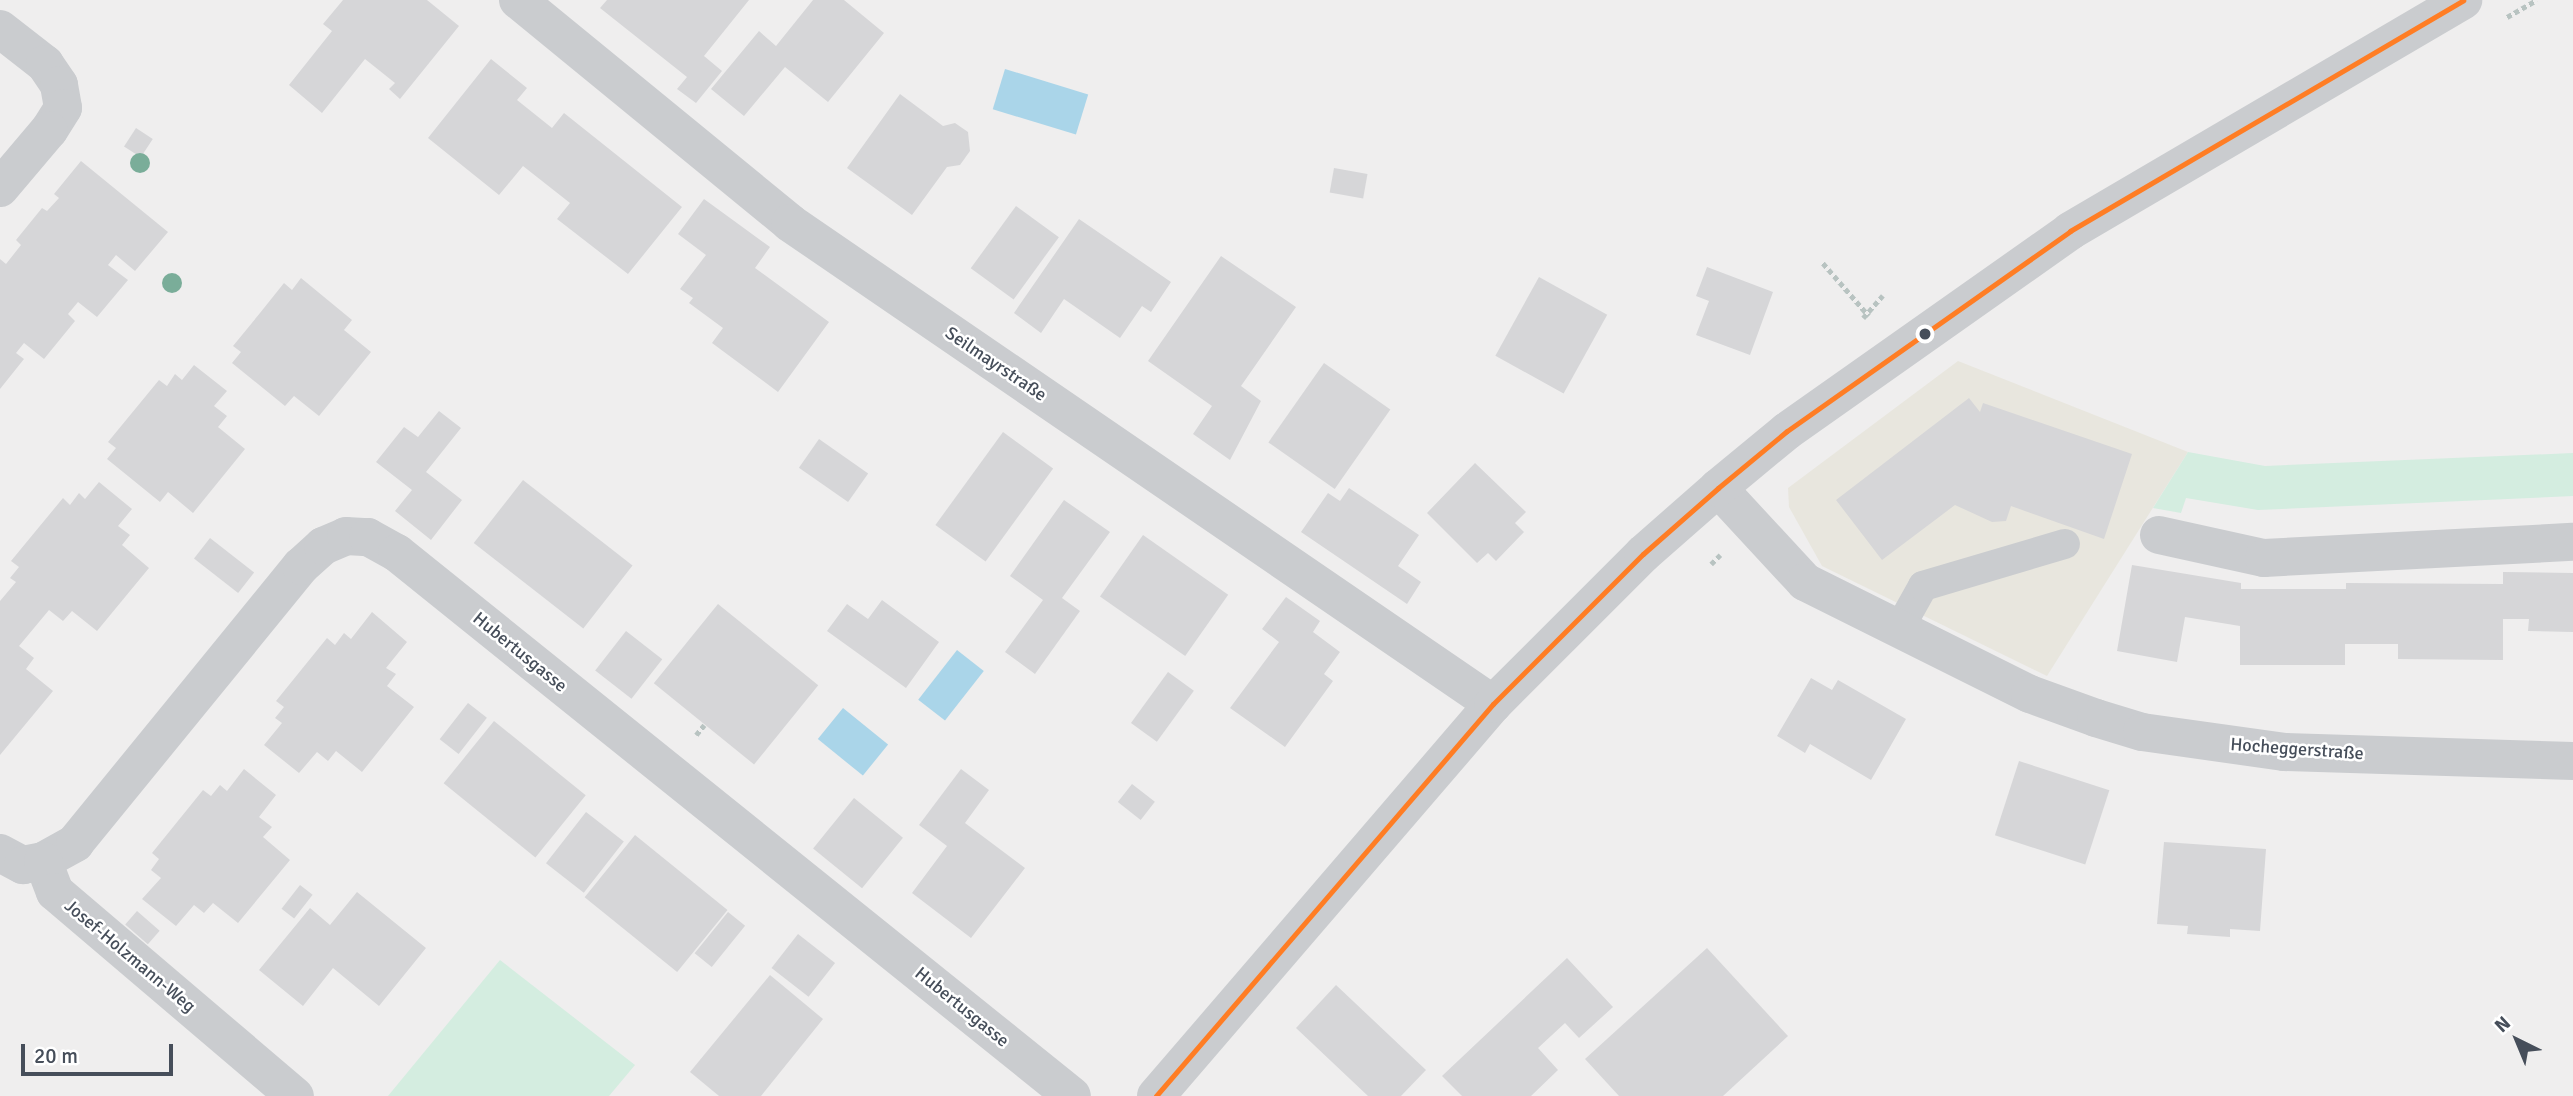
<!DOCTYPE html>
<html>
<head>
<meta charset="utf-8">
<style>
  body { margin:0 }
  #map { position:relative; width:2573px; height:1096px; overflow:hidden; background:#efeeee; font-family:Signika,sans-serif }
  div>[style] { position:absolute }
  [style*='--x'] { left:calc(var(--x)*1px); top:calc(var(--y)*1px); width:calc(var(--w)*1px); rotate:calc(var(--a)*1deg) }
  .commercial>* { inset:0; background:#e8e6de }
  .green>* { inset:0; background:#d4ede0 }
  .water>* { inset:0; background:#aad5e9; transform-origin:0 0 }
  .building>* { inset:0; background:#d6d6d8; transform-origin:0 0 }
  .path>* { height:4.5px; margin-top:-2.25px; transform-origin:0; background:repeating-linear-gradient(90deg,#b8c3c1 0 5px,transparent 0 8.5px) }
  .service>* { height:30px; margin:-15px; padding:0 15px; transform-origin:15px; border-radius:15px; background:#cacccf }
  .minor>* { height:38px; margin:-19px; padding:0 19px; transform-origin:19px; border-radius:19px; background:#cacccf }
  .tertiary>* { height:38px; margin:-19px; padding:0 19px; transform-origin:19px; border-radius:19px; background:#cacccf }
  .bus-1>* { height:5px; margin:-2.5px; padding:0 2.5px; transform-origin:2.5px; border-radius:2.5px; background:#ff7d24 }
  .trees>* { width:20px; height:20px; margin:-10px; border-radius:50%; background:#7aad99 }
  .dots>* { width:19px; height:19px; translate:-50% -50%; box-sizing:border-box; border:4px solid #fff; border-radius:50% }
  span { translate:-50% -50%; white-space:nowrap; text-align:center; line-height:1.15; -webkit-text-stroke:5px #fff; paint-order:stroke }
  .street-label { font-size:18px; color:#464e5a }
  .north { position:absolute; left:2482px; top:1005px; width:70px; height:70px; -webkit-text-stroke:5px #fff; paint-order:stroke; rotate:317deg; font-size:19px; font-weight:700; line-height:28px; text-align:center; color:#464e5a }
  .north::after { content:''; display:block; margin:auto; width:24px; height:32px; background:#464e5a; clip-path:polygon(50% 0,100% 100%,50% 72%,0 100%) }
  .scale { position:absolute; left:21px; top:1044px; width:152px; height:32px; box-sizing:border-box; border:4px solid #464e5a; border-top:0; padding-left:9px; font-size:21px; line-height:24px; white-space:nowrap; color:#464e5a; -webkit-text-stroke:5px #fff; paint-order:stroke }
</style>
</head>
<body>
<div id="map">
  <div class="commercial">
    <i style="clip-path:polygon(1958px 361px,2188px 452px,2047px 676px,1822px 566px,1789px 507px,1788px 488px)"></i>
  </div>
  <div class="green">
    <i style="clip-path:polygon(2188px 452px,2265px 466px,2573px 453px,2573px 496px,2258px 510px,2186px 498px,2181px 513px,2153px 508px)"></i>
    <i style="clip-path:polygon(500px 960px,635px 1065px,609px 1096px,388px 1096px)"></i>
  </div>
  <div class="water">
    <i style="left:1005px;top:69px;width:87px;height:42px;rotate:17deg"></i>
    <i style="left:957px;top:650px;width:34px;height:63px;rotate:38deg"></i>
    <i style="left:843px;top:708px;width:58px;height:40px;rotate:39deg"></i>
  </div>
  <div class="building">
    <i style="clip-path:polygon(343px 0,427px 0,459px 26px,400px 99px,389px 89px,395px 83px,365px 59px,322px 113px,289px 85px,332px 31px,323px 24px)"></i>
    <i style="clip-path:polygon(607px 0,749px 0,704px 56px,722px 71px,696px 103px,677px 89px,687px 77px,600px 8px)"></i>
    <i style="clip-path:polygon(813px 0,844px 0,884px 33px,828px 102px,785px 67px,744px 116px,711px 89px,759px 31px,776px 46px)"></i>
    <i style="clip-path:polygon(491px 59px,527px 88px,517px 100px,552px 128px,564px 113px,682px 207px,628px 274px,557px 219px,570px 203px,523px 166px,499px 195px,428px 138px)"></i>
    <i style="clip-path:polygon(900px 94px,943px 126px,955px 123px,968px 132px,970px 151px,960px 165px,947px 167px,912px 215px,847px 168px)"></i>
    <i style="left:136px;top:128px;width:20px;height:22px;rotate:33deg"></i>
    <i style="clip-path:polygon(81px 161px,168px 232px,135px 271px,116px 255px,108px 265px,128px 280px,97px 317px,78px 302px,68px 314px,75px 321px,44px 359px,24px 343px,16px 353px,24px 359px,0 389px,0 259px,6px 264px,21px 245px,16px 240px,42px 208px,47px 211px,59px 198px,54px 194px)"></i>
    <i style="left:1334px;top:168px;width:34px;height:25px;rotate:10deg"></i>
    <i style="clip-path:polygon(704px 199px,770px 247px,755px 268px,829px 322px,778px 392px,712px 343px,723px 328px,689px 303px,693px 298px,680px 289px,706px 255px,678px 234px)"></i>
    <i style="left:1016px;top:206px;width:53px;height:77px;rotate:36deg"></i>
    <i style="clip-path:polygon(1079px 219px,1171px 282px,1151px 312px,1142px 306px,1120px 338px,1064px 299px,1041px 333px,1014px 313px)"></i>
    <i style="clip-path:polygon(1221px 256px,1296px 307px,1241px 386px,1261px 401px,1230px 460px,1193px 434px,1212px 406px,1148px 361px)"></i>
    <i style="clip-path:polygon(1707px 267px,1773px 292px,1750px 355px,1696px 335px,1709px 301px,1696px 296px)"></i>
    <i style="left:1539px;top:277px;width:78px;height:90px;rotate:29deg"></i>
    <i style="clip-path:polygon(301px 278px,352px 320px,344px 330px,371px 352px,319px 416px,294px 396px,285px 406px,232px 363px,241px 352px,233px 346px,260px 313px,284px 283px,292px 290px)"></i>
    <i style="left:1324px;top:363px;width:81px;height:97px;rotate:35deg"></i>
    <i style="clip-path:polygon(194px 365px,227px 391px,214px 406px,227px 416px,218px 427px,245px 449px,193px 513px,168px 492px,160px 502px,107px 459px,116px 448px,108px 442px,159px 380px,167px 386px,175px 374px,182px 380px)"></i>
    <i style="clip-path:polygon(1969px 398px,1980px 412px,1983px 403px,2132px 454px,2104px 539px,2011px 506px,2006px 521px,1992px 522px,1955px 505px,1882px 560px,1836px 500px)"></i>
    <i style="clip-path:polygon(439px 411px,461px 428px,426px 472px,462px 500px,431px 540px,395px 511px,412px 490px,376px 462px,404px 427px,418px 437px)"></i>
    <i style="left:1003px;top:432px;width:62px;height:115px;rotate:36deg"></i>
    <i style="left:819px;top:439px;width:60px;height:35px;rotate:35deg"></i>
    <i style="clip-path:polygon(1475px 463px,1526px 512px,1515px 523px,1524px 532px,1496px 561px,1488px 553px,1477px 563px,1427px 513px)"></i>
    <i style="left:523px;top:480px;width:139px;height:80px;rotate:38deg"></i>
    <i style="clip-path:polygon(99px 482px,132px 509px,118px 526px,130px 535px,122px 545px,149px 568px,97px 631px,72px 611px,63px 621px,49px 610px,19px 646px,34px 658px,26px 669px,53px 691px,0 755px,0 601px,16px 582px,10px 578px,19px 567px,11px 561px,63px 498px,70px 505px,79px 493px,85px 499px)"></i>
    <i style="clip-path:polygon(1349px 488px,1419px 535px,1398px 566px,1421px 582px,1407px 604px,1301px 532px,1328px 493px,1340px 501px)"></i>
    <i style="clip-path:polygon(1064px 500px,1110px 532px,1062px 598px,1080px 611px,1035px 674px,1005px 652px,1043px 600px,1010px 576px)"></i>
    <i style="left:1143px;top:535px;width:104px;height:75px;rotate:35deg"></i>
    <i style="left:210px;top:538px;width:56px;height:26px;rotate:38deg"></i>
    <i style="clip-path:polygon(2132px 565px,2241px 583px,2241px 589px,2346px 589px,2346px 583px,2503px 584px,2503px 572px,2573px 573px,2573px 632px,2528px 631px,2529px 619px,2503px 619px,2503px 660px,2398px 659px,2398px 644px,2345px 644px,2345px 665px,2240px 665px,2240px 626px,2185px 617px,2177px 662px,2117px 651px)"></i>
    <i style="clip-path:polygon(1286px 597px,1320px 621px,1313px 632px,1340px 652px,1324px 674px,1333px 681px,1285px 747px,1230px 708px,1279px 642px,1262px 629px)"></i>
    <i style="clip-path:polygon(882px 600px,939px 642px,906px 688px,827px 631px,847px 604px,868px 619px)"></i>
    <i style="left:718px;top:604px;width:129px;height:102px;rotate:39deg"></i>
    <i style="clip-path:polygon(372px 612px,407px 642px,386px 668px,396px 674px,387px 686px,414px 707px,362px 772px,336px 751px,328px 761px,317px 752px,299px 773px,264px 745px,282px 723px,275px 718px,284px 707px,276px 701px,327px 638px,335px 645px,344px 633px,351px 639px)"></i>
    <i style="left:626px;top:631px;width:46px;height:50px;rotate:38deg"></i>
    <i style="left:1168px;top:672px;width:32px;height:63px;rotate:36deg"></i>
    <i style="clip-path:polygon(1811px 678px,1832px 690px,1838px 680px,1906px 719px,1871px 780px,1810px 744px,1805px 753px,1777px 736px)"></i>
    <i style="left:468px;top:703px;width:24px;height:46px;rotate:38deg"></i>
    <i style="left:494px;top:721px;width:118px;height:80px;rotate:39deg"></i>
    <i style="left:2019px;top:761px;width:95px;height:78px;rotate:18deg"></i>
    <i style="clip-path:polygon(244px 769px,276px 795px,259px 817px,272px 827px,263px 837px,290px 860px,238px 923px,213px 903px,204px 913px,194px 905px,176px 926px,142px 899px,161px 878px,151px 870px,159px 859px,152px 853px,203px 790px,211px 796px,220px 785px,227px 791px)"></i>
    <i style="clip-path:polygon(961px 769px,989px 790px,965px 823px,1025px 868px,971px 938px,912px 893px,947px 846px,919px 825px)"></i>
    <i style="left:1132px;top:784px;width:29px;height:23px;rotate:38deg"></i>
    <i style="left:854px;top:798px;width:63px;height:65px;rotate:39deg"></i>
    <i style="left:586px;top:812px;width:48px;height:65px;rotate:38deg"></i>
    <i style="left:635px;top:835px;width:119px;height:80px;rotate:39deg"></i>
    <i style="clip-path:polygon(2164px 842px,2266px 849px,2260px 931px,2230px 929px,2230px 937px,2187px 934px,2188px 926px,2157px 924px)"></i>
    <i style="left:300px;top:885px;width:16px;height:30px;rotate:38deg"></i>
    <i style="clip-path:polygon(357px 892px,426px 948px,379px 1006px,333px 968px,303px 1006px,259px 970px,310px 908px,330px 925px)"></i>
    <i style="left:137px;top:911px;width:30px;height:18px;rotate:41deg"></i>
    <i style="left:728px;top:912px;width:22px;height:53px;rotate:39deg"></i>
    <i style="left:798px;top:934px;width:47px;height:43px;rotate:38deg"></i>
    <i style="clip-path:polygon(1707px 948px,1788px 1036px,1723px 1096px,1619px 1096px,1585px 1059px)"></i>
    <i style="clip-path:polygon(1567px 958px,1613px 1007px,1579px 1038px,1565px 1023px,1538px 1048px,1558px 1070px,1531px 1096px,1462px 1096px,1442px 1076px)"></i>
    <i style="clip-path:polygon(770px 975px,823px 1019px,761px 1096px,719px 1096px,690px 1072px)"></i>
    <i style="clip-path:polygon(1336px 985px,1426px 1070px,1401px 1096px,1368px 1096px,1296px 1028px)"></i>
  </div>
  <div class="path">
    <i style="--x:2507;--y:17;--w:34;--a:-30"></i>
    <i style="--x:1823;--y:263;--w:70;--a:49"></i>
    <i style="--x:1863;--y:318;--w:30;--a:-49"></i>
    <i style="--x:1711;--y:564;--w:13;--a:-45"></i>
    <i style="--x:696;--y:735;--w:13;--a:-51"></i>
  </div>
  <div class="service">
    <i style="--x:1899;--y:629;--w:49;--a:-60.8"></i>
    <i style="--x:1923;--y:586;--w:148;--a:-16.5"></i>
  </div>
  <div class="minor">
    <i style="--x:518;--y:0;--w:352;--a:39.3"></i>
    <i style="--x:790;--y:223;--w:852;--a:34.38"></i>
    <i style="--x:0;--y:29;--w:57;--a:37.9"></i>
    <i style="--x:45;--y:64;--w:25;--a:56"></i>
    <i style="--x:59;--y:85;--w:23;--a:80"></i>
    <i style="--x:63;--y:108;--w:26;--a:122"></i>
    <i style="--x:49;--y:130;--w:76;--a:130.2"></i>
    <i style="--x:1718;--y:488;--w:128;--a:47.2"></i>
    <i style="--x:1805;--y:582;--w:251;--a:26.5"></i>
    <i style="--x:2030;--y:694;--w:70;--a:20"></i>
    <i style="--x:2096;--y:718;--w:48;--a:16.9"></i>
    <i style="--x:2142;--y:732;--w:143;--a:8"></i>
    <i style="--x:2284;--y:752;--w:289;--a:1.8"></i>
    <i style="--x:2159;--y:535;--w:107;--a:12.4"></i>
    <i style="--x:2264;--y:558;--w:309;--a:-3"></i>
    <i style="--x:0;--y:853;--w:26;--a:28"></i>
    <i style="--x:23;--y:865;--w:20;--a:-11"></i>
    <i style="--x:43;--y:861;--w:37;--a:-29"></i>
    <i style="--x:75;--y:843;--w:357;--a:-50.8"></i>
    <i style="--x:301;--y:566;--w:30;--a:-42"></i>
    <i style="--x:323;--y:546;--w:25;--a:-23"></i>
    <i style="--x:346;--y:536;--w:22;--a:3"></i>
    <i style="--x:368;--y:537;--w:33;--a:29"></i>
    <i style="--x:397;--y:553;--w:866;--a:38.81"></i>
    <i style="--x:43;--y:861;--w:33;--a:69"></i>
    <i style="--x:55;--y:892;--w:315;--a:40.4"></i>
  </div>
  <div class="tertiary">
    <i style="--x:1156;--y:1096;--w:517;--a:-49.31"></i>
    <i style="--x:1493;--y:704;--w:212;--a:-45"></i>
    <i style="--x:1643;--y:554;--w:100;--a:-41.3"></i>
    <i style="--x:1718;--y:488;--w:89;--a:-39.6"></i>
    <i style="--x:1787;--y:431;--w:347;--a:-35.2"></i>
    <i style="--x:2070;--y:231;--w:456;--a:-30.4"></i>
  </div>
  <div class="bus-1">
    <i style="--x:1156;--y:1096;--w:517;--a:-49.31"></i>
    <i style="--x:1493;--y:704;--w:212;--a:-45"></i>
    <i style="--x:1643;--y:554;--w:100;--a:-41.3"></i>
    <i style="--x:1718;--y:488;--w:89;--a:-39.6"></i>
    <i style="--x:1787;--y:431;--w:347;--a:-35.2"></i>
    <i style="--x:2070;--y:231;--w:456;--a:-30.4"></i>
  </div>
  <div class="trees">
    <i style="left:140px;top:163px"></i>
    <i style="left:172px;top:283px"></i>
  </div>
  <div class="dots">
    <i style="left:1925px;top:334px;background:#464e5a"></i>
  </div>
  <div class="street-label">
    <span style="left:996px;top:364px;rotate:34deg">Seilmayrstraße</span>
    <span style="left:520px;top:652px;rotate:39deg">Hubertusgasse</span>
    <span style="left:2297px;top:749px;rotate:4deg">Hocheggerstraße</span>
    <span style="left:130px;top:956px;rotate:40deg">Josef-Holzmann-Weg</span>
    <span style="left:962px;top:1007px;rotate:39deg">Hubertusgasse</span>
  </div>
  <div class="north">N</div>
  <div class="scale">20 m</div>
</div>
</body>
</html>
